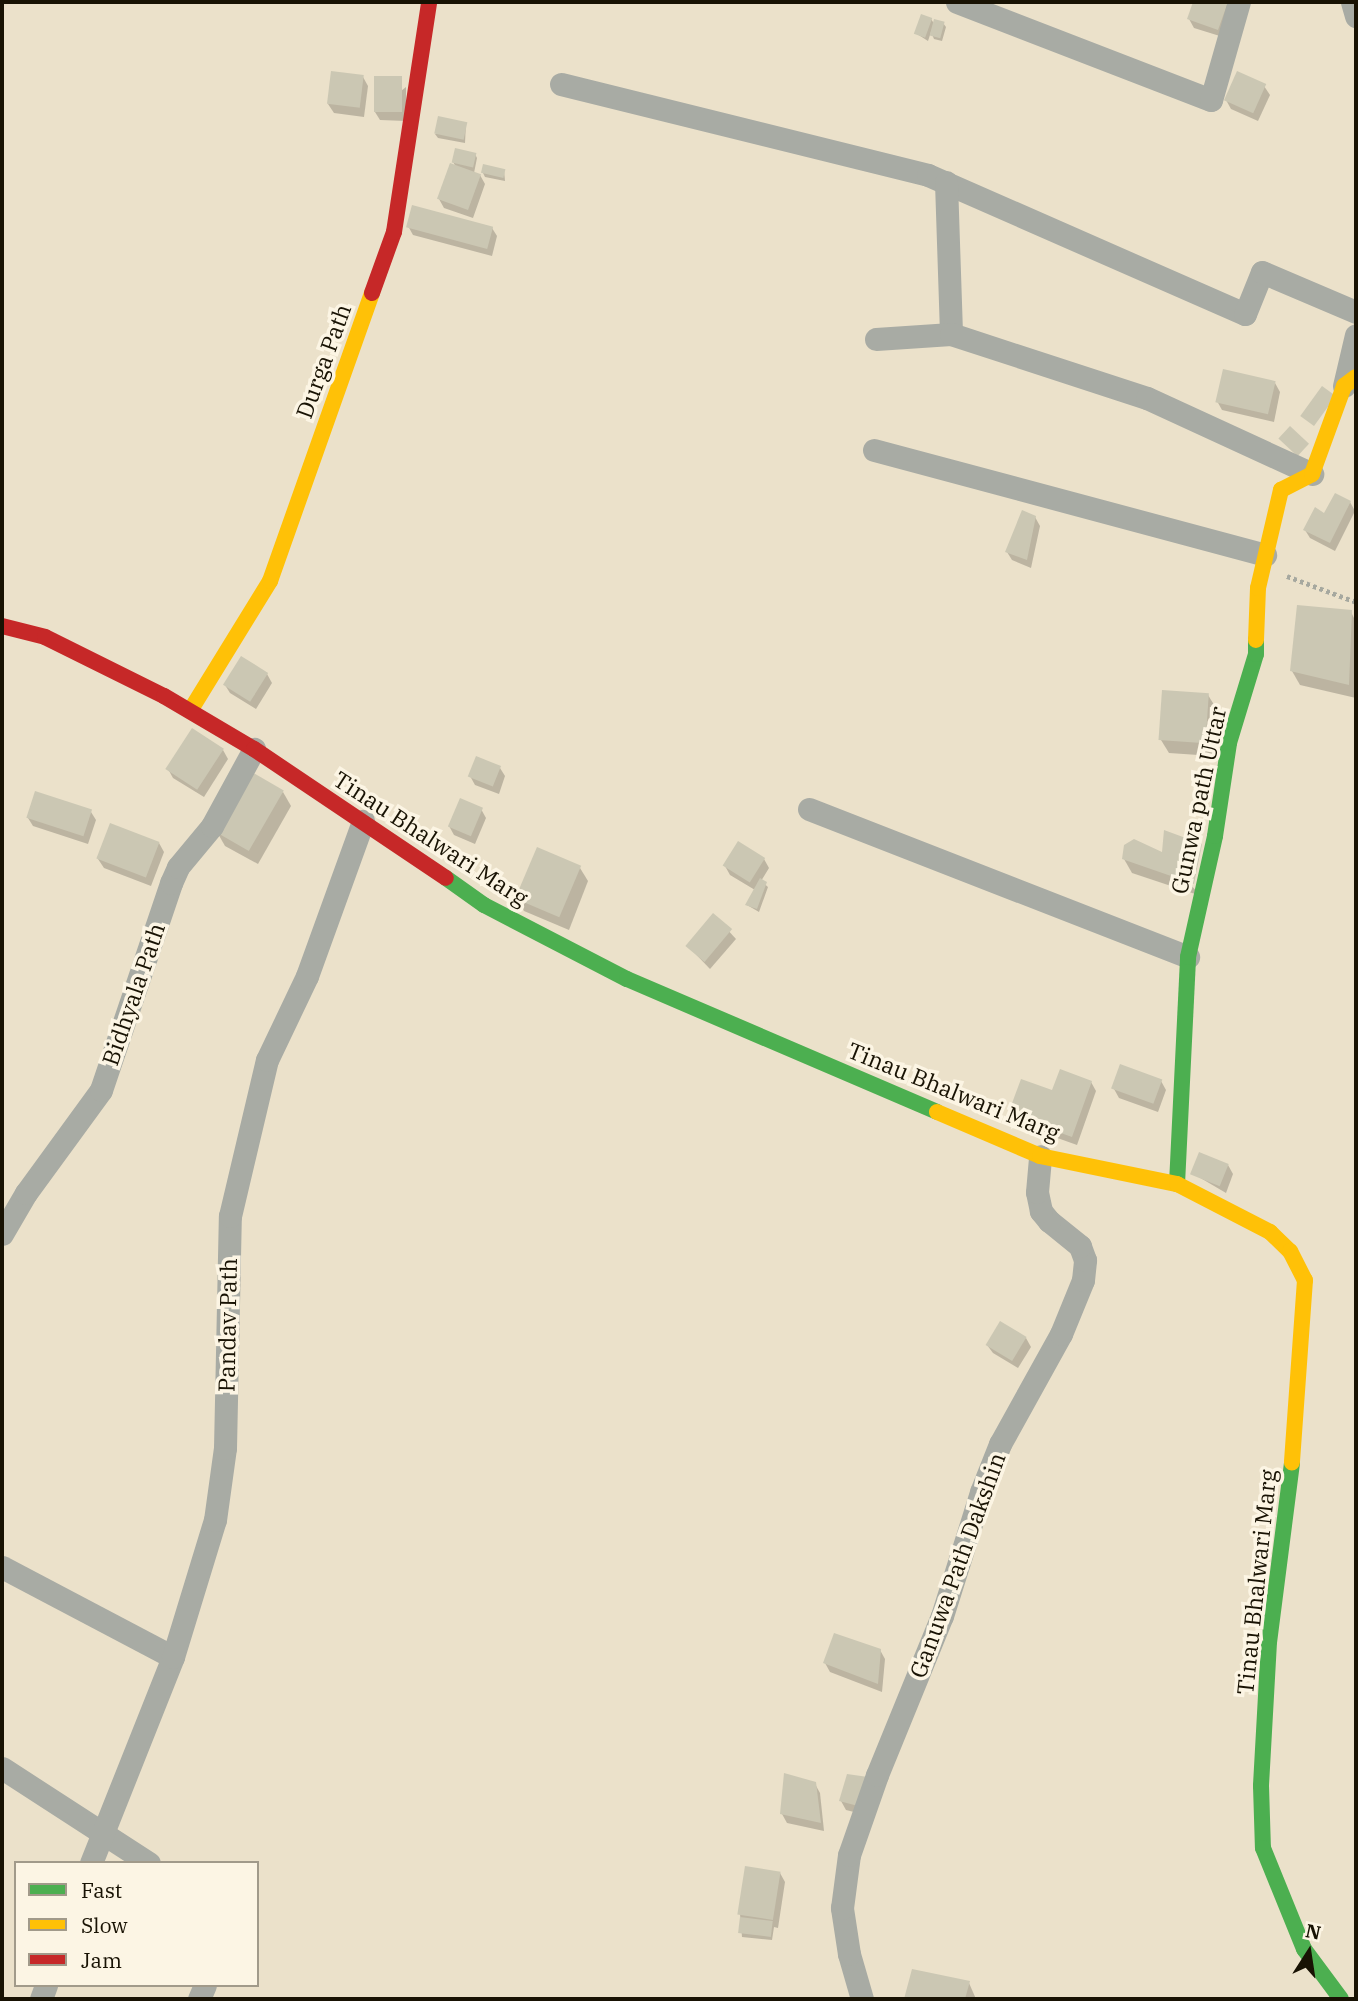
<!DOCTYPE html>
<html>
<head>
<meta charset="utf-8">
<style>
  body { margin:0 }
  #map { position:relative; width:1358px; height:2001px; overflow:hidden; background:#ebe1ca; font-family:"IBM Plex Serif",serif }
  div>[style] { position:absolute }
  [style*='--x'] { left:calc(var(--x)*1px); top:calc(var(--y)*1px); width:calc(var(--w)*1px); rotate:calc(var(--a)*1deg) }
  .shadow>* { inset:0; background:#0003 }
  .building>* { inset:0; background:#cbc7b3; transform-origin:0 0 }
  .path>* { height:4.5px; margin-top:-2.25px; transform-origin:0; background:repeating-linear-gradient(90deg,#a6a89f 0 3.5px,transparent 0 7px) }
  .street>* { height:23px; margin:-11.5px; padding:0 11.5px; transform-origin:11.5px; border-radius:11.5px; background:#a8aba4 }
  .fast>* { height:16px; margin:-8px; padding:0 8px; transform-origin:8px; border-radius:8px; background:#4caf50 }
  .slow>* { height:16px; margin:-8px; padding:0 8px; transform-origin:8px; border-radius:8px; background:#ffc107 }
  .jam>* { height:16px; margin:-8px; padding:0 8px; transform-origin:8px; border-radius:8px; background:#c62828 }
  span { translate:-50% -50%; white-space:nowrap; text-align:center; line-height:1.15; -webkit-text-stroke:7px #fcf5e4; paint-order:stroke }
  .street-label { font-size:23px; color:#181203 }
  .frame { position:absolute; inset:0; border:4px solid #181203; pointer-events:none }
  .legend { position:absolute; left:14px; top:1861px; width:245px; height:126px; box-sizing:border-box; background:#fcf5e4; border:2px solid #a19a8a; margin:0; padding:9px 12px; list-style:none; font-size:21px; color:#181203 }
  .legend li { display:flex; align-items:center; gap:14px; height:35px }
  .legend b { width:35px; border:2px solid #a19a8a }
  .north { position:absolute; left:1274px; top:1917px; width:70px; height:70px; -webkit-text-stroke:5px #fcf5e4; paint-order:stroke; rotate:12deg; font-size:19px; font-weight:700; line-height:28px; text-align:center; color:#181203 }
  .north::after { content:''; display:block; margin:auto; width:24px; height:32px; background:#181203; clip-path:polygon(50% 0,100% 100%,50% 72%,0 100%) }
</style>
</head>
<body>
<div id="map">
  <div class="shadow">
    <i style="clip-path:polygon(1195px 2px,1232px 2px,1223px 37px,1194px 28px,1189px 19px)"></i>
    <i style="clip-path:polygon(931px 19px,935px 25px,943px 23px,946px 27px,942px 41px,934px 39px,931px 32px,928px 41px,917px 34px)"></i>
    <i style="clip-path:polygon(363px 77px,368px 86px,364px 117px,334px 113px,328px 104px)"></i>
    <i style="clip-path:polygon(1264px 86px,1270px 95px,1258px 121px,1231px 109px,1226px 100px)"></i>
    <i style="clip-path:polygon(406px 87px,406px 121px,380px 120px,375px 112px)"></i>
    <i style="clip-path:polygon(466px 123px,465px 143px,438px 138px,435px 134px)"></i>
    <i style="clip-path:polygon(475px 154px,477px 158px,474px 173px,480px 175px,485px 184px,473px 218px,444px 208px,439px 199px,456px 167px,453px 162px)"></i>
    <i style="clip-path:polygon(504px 170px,505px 181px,485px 177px,483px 173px)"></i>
    <i style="clip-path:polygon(408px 226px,492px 228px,497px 236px,492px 256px,413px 235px)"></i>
    <i style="clip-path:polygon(1275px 383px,1280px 392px,1274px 422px,1222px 410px,1217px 401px)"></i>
    <i style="clip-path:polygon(1350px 502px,1355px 511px,1335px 551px,1310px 538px,1305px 530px)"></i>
    <i style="clip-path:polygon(1035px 517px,1040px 526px,1031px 568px,1012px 560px,1007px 552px)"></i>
    <i style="clip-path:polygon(1351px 612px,1356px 622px,1356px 698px,1300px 685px,1292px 671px)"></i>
    <i style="clip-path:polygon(267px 674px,272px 683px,256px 709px,230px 693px,225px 685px)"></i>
    <i style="clip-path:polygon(1208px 695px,1216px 708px,1213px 756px,1169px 753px,1161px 740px)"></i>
    <i style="clip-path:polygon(223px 750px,228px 759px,204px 797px,173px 778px,168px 769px)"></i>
    <i style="clip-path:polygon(500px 768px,505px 776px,499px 794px,475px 785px,470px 776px)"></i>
    <i style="clip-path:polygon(283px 792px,291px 806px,258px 864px,225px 846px,217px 832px)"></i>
    <i style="clip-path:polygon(481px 809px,486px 818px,475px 844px,454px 835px,449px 826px)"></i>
    <i style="clip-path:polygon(91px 812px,96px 820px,88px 844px,33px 826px,28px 818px)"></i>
    <i style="clip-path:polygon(159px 843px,164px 852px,151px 886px,104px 868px,98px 859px)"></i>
    <i style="clip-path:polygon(1163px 855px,1201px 896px,1132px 873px,1124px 859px)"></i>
    <i style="clip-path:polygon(764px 859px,769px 868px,761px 881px,768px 887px,759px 912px,747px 905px,755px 890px,730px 875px,725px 866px)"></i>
    <i style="clip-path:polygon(580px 868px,588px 881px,569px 930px,524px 911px,516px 897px)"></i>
    <i style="clip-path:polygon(714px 915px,736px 939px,710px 969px,687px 945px)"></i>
    <i style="clip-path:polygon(1161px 1081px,1166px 1090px,1158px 1112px,1119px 1098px,1114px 1089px)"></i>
    <i style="clip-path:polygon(1091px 1082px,1096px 1091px,1077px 1145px,1015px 1123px,1010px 1114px,1053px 1093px)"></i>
    <i style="clip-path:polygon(1228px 1165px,1233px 1174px,1226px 1193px,1192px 1173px)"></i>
    <i style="clip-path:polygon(1026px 1338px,1031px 1347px,1018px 1368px,993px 1353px,987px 1345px)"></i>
    <i style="clip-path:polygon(880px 1650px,885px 1659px,882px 1692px,830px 1672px,825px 1663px)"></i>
    <i style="clip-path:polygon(867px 1779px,866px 1815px,846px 1810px,841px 1801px)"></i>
    <i style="clip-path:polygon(815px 1784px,820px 1793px,824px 1831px,787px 1823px,782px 1814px)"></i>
    <i style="clip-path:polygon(780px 1873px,785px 1882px,778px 1928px,774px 1927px,772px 1940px,742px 1937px,740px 1914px)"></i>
    <i style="clip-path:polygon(913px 1971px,969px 1983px,976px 1999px,905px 1999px)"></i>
  </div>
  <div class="building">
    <i style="clip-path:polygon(1193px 2px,1228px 2px,1218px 30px,1187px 19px)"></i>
    <i style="left:921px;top:14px;width:12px;height:21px;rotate:20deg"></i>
    <i style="left:934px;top:19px;width:11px;height:17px;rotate:15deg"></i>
    <i style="left:331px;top:71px;width:33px;height:33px;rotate:7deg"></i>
    <i style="left:1237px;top:71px;width:32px;height:32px;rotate:24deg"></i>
    <i style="left:374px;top:76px;width:28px;height:36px"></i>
    <i style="left:438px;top:116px;width:30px;height:18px;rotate:12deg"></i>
    <i style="left:455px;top:148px;width:22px;height:15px;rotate:13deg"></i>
    <i style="left:450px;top:163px;width:33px;height:38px;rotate:20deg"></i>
    <i style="left:483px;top:164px;width:23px;height:9px;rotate:13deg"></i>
    <i style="left:412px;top:205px;width:84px;height:23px;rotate:15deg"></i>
    <i style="left:1223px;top:369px;width:54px;height:34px;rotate:13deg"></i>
    <i style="left:1322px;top:386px;width:17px;height:37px;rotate:36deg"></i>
    <i style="left:1290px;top:426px;width:26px;height:17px;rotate:43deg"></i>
    <i style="clip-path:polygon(1335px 493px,1351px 501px,1330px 543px,1303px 530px,1315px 507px,1324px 513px)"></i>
    <i style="clip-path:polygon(1022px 510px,1036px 516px,1027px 560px,1005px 552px)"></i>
    <i style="clip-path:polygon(1297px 605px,1352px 610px,1349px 685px,1290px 671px)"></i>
    <i style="left:241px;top:656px;width:32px;height:34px;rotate:32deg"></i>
    <i style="left:1162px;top:690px;width:47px;height:50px;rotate:4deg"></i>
    <i style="left:192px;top:728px;width:38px;height:49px;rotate:33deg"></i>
    <i style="left:476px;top:756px;width:27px;height:22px;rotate:22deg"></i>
    <i style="left:250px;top:771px;width:39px;height:70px;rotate:30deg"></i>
    <i style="left:35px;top:791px;width:60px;height:28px;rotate:18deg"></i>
    <i style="left:460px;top:798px;width:25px;height:31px;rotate:23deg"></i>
    <i style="left:110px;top:823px;width:53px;height:38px;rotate:21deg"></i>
    <i style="clip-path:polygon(1164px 830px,1202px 844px,1194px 884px,1122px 859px,1124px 845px,1134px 839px,1162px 852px)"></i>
    <i style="left:738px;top:841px;width:32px;height:29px;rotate:32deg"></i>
    <i style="left:537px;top:847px;width:48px;height:56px;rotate:23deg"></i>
    <i style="clip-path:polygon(760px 878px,767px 882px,757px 909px,745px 905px)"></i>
    <i style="left:713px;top:913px;width:25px;height:43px;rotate:40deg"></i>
    <i style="left:1120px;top:1064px;width:45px;height:26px;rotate:20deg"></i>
    <i style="clip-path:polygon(1060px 1069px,1092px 1081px,1072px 1137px,1008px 1114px,1021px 1079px,1052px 1090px)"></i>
    <i style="left:1199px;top:1152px;width:32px;height:24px;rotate:22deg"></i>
    <i style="left:1000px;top:1321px;width:31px;height:28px;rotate:31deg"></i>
    <i style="clip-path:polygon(834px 1633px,881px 1649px,878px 1684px,823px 1663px)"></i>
    <i style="clip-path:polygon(784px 1773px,816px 1782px,821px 1823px,780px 1814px)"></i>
    <i style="clip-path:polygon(847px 1774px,868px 1777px,862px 1807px,839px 1801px)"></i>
    <i style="left:745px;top:1866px;width:36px;height:49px;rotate:9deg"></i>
    <i style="left:740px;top:1917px;width:33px;height:16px;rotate:7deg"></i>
    <i style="clip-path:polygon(912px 1969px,970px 1981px,965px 1999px,904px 1999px)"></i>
  </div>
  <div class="path">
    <i style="--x:1287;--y:576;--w:74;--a:20.6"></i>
  </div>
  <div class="street">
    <i style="--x:957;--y:2;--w:272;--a:21.1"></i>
    <i style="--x:1211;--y:100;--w:102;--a:-74.1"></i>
    <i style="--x:1352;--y:2;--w:15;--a:74"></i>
    <i style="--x:561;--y:84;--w:378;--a:13.9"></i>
    <i style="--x:928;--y:175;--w:346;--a:23.7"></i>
    <i style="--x:1245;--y:314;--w:45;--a:-68"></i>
    <i style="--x:1262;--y:272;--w:102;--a:23.1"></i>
    <i style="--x:946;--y:182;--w:152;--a:88.1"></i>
    <i style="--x:876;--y:339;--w:75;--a:-3.8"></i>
    <i style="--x:951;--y:334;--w:206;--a:18.1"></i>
    <i style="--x:1147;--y:398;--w:182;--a:24.7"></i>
    <i style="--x:1344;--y:386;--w:52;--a:-76.8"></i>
    <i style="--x:874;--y:450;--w:405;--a:15"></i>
    <i style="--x:809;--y:809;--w:407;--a:21.3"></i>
    <i style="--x:2;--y:1234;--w:48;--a:-59.7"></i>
    <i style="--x:26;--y:1193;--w:127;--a:-53.9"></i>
    <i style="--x:101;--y:1090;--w:219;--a:-71.3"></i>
    <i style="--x:171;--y:883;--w:17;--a:-66"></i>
    <i style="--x:178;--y:867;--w:53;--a:-50.3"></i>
    <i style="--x:212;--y:826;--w:88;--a:-61.4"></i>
    <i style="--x:2;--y:1567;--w:193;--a:27.8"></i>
    <i style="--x:2;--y:1768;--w:175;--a:32.9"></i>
    <i style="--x:91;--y:1863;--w:222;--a:-68.3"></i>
    <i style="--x:173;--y:1657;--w:143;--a:-73"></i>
    <i style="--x:215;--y:1520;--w:73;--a:-82.1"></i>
    <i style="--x:225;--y:1448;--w:232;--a:-88.8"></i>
    <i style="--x:230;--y:1216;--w:160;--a:-76.7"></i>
    <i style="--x:267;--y:1060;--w:93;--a:-64.5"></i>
    <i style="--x:307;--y:976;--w:165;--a:-70.1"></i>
    <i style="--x:41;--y:1999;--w:15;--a:-70"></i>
    <i style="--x:199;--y:1999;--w:15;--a:-67"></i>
    <i style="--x:862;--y:1999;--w:47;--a:-106.1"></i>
    <i style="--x:849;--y:1954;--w:47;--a:-98.7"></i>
    <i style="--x:842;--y:1908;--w:53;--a:-82.5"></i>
    <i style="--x:849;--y:1855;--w:85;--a:-70.7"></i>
    <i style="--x:877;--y:1775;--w:172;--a:-67.8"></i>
    <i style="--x:942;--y:1616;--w:130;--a:-72.5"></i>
    <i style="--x:981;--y:1492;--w:52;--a:-68.4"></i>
    <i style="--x:1000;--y:1444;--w:126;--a:-61"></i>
    <i style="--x:1061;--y:1334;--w:58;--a:-67.8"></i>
    <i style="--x:1083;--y:1280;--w:20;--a:-84"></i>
    <i style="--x:1085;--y:1260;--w:15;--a:-110"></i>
    <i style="--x:1080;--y:1246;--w:40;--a:-141"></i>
    <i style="--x:1049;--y:1221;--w:13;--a:-129"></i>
    <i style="--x:1041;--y:1211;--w:19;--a:-102"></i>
    <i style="--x:1037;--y:1192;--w:36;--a:-85"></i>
  </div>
  <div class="fast">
    <i style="--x:446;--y:878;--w:47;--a:35.4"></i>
    <i style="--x:484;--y:905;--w:161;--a:27.4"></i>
    <i style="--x:627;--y:979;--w:337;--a:23.2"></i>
    <i style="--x:1177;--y:1184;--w:227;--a:-87.2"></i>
    <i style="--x:1188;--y:957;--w:124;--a:-77.4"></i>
    <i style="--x:1215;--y:836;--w:94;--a:-81.4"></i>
    <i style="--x:1229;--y:743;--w:93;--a:-73.1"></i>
    <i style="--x:1256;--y:654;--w:14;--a:-90"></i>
    <i style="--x:1292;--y:1463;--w:180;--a:97.3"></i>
    <i style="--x:1269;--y:1642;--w:144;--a:93.2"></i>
    <i style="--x:1261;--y:1786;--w:62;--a:88.2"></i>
    <i style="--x:1263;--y:1848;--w:109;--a:67.9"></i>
    <i style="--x:1304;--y:1949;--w:62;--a:53.5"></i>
  </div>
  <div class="slow">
    <i style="--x:1256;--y:640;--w:52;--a:-87.8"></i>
    <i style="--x:1258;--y:588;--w:101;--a:-76.8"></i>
    <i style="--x:1281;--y:490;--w:35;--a:-27"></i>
    <i style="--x:1312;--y:474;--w:94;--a:-70"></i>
    <i style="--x:1344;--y:386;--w:15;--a:-37"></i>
    <i style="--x:190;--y:711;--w:153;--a:-58.4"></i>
    <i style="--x:270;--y:581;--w:306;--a:-70.5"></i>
    <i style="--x:937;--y:1112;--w:112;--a:23.1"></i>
    <i style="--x:1040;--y:1156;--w:140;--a:11.6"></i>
    <i style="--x:1177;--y:1184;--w:105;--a:27.3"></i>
    <i style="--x:1270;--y:1232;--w:28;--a:44"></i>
    <i style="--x:1290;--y:1251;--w:33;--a:63"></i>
    <i style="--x:1305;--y:1280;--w:183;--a:94.1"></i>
  </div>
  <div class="jam">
    <i style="--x:372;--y:293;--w:65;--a:-70.2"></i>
    <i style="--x:394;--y:232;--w:233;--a:-81.3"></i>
    <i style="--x:2;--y:626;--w:44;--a:14.3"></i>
    <i style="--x:45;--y:637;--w:133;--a:26.4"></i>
    <i style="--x:164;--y:696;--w:104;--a:30.5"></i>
    <i style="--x:254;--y:749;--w:231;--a:33.9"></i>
  </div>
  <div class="street-label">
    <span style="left:323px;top:361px;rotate:-70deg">Durga Path</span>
    <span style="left:1198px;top:800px;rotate:-78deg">Gunwa path Uttar</span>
    <span style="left:431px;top:838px;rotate:33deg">Tinau Bhalwari Marg</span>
    <span style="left:133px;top:994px;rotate:-71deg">Bidhyala Path</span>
    <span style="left:954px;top:1091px;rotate:22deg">Tinau Bhalwari Marg</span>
    <span style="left:227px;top:1325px;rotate:-89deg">Pandav Path</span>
    <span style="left:957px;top:1565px;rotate:-70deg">Ganuwa Path Dakshin</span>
    <span style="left:1256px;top:1582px;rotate:-84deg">Tinau Bhalwari Marg</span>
  </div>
  <div class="frame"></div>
  <ul class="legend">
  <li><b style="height:9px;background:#4caf50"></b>Fast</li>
  <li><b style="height:9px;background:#ffc107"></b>Slow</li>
  <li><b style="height:9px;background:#c62828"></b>Jam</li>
  </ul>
  <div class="north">N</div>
</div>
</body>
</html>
